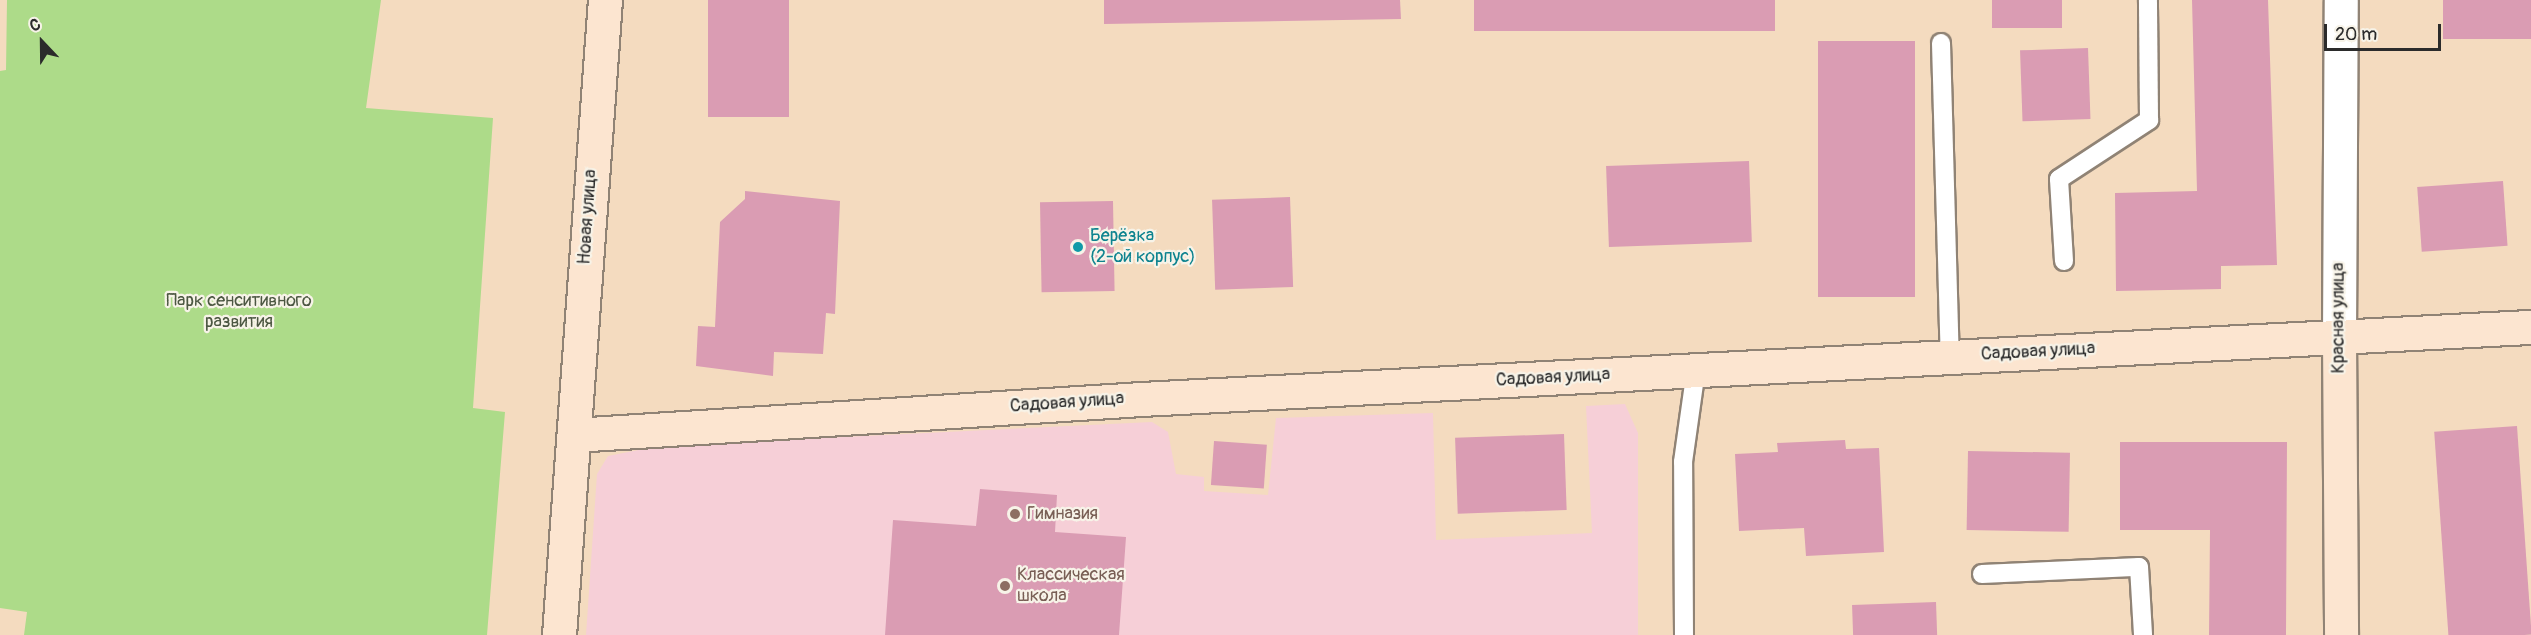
<!DOCTYPE html>
<html>
<head>
<meta charset="utf-8">
<style>
  body { margin:0 }
  #map { position:relative; width:2531px; height:635px; overflow:hidden; background:#f4dbbf; font-family:Pangolin,sans-serif }
  div>[style] { position:absolute }
  [style*='--x'] { left:calc(var(--x)*1px); top:calc(var(--y)*1px); width:calc(var(--w)*1px); rotate:calc(var(--a)*1deg) }
  .built>* { inset:0; background:#f6cfd7 }
  .green>* { inset:0; background:#addb89 }
  .building>* { inset:0; background:#da9cb3; transform-origin:0 0 }
  .roads { filter:drop-shadow(2px 0 #908375) drop-shadow(-2px 0 #908375) drop-shadow(0 2px #908375) drop-shadow(0 -2px #908375) }
  .lane>* { height:18px; margin:-9px; padding:0 9px; transform-origin:9px; border-radius:9px; background:#fff }
  .street>* { height:33px; margin:-16.5px; padding:0 16.5px; transform-origin:16.5px; border-radius:16.5px; background:#fff }
  .secondary>* { height:33px; margin:-16.5px; padding:0 16.5px; transform-origin:16.5px; border-radius:16.5px; background:#fce5d0 }
  .dots>* { width:16px; height:16px; translate:-50% -50%; box-sizing:border-box; border:3px solid #f7f3e8; border-radius:50% }
  span { translate:-50% -50%; white-space:nowrap; text-align:center; line-height:1.15; -webkit-text-stroke:4.5px #f7f3e8; paint-order:stroke }
  .street-label { font-size:18px; color:#2b2b2b }
  .culture-label { font-size:18px; color:#0d838f }
  .left { translate:0 -50%; text-align:left }
  .park-label { font-size:18px; color:#4c5742 }
  .education-label { font-size:18px; color:#785e54 }
  .north { position:absolute; left:12px; top:12px; width:60px; height:60px; -webkit-text-stroke:4px #f7f3e8; paint-order:stroke; rotate:338deg; font-size:16px; font-weight:700; line-height:24px; text-align:center; color:#2b2b2b }
  .north::after { content:''; display:block; margin:auto; width:21px; height:27px; background:#2b2b2b; clip-path:polygon(50% 0,100% 100%,50% 72%,0 100%) }
  .scale { position:absolute; left:2324px; top:24px; width:117px; height:27px; box-sizing:border-box; border:3px solid #2b2b2b; border-top:0; padding-left:8px; font-size:18px; line-height:21px; white-space:nowrap; color:#2b2b2b; -webkit-text-stroke:4px #f7f3e8; paint-order:stroke }
</style>
</head>
<body>
<div id="map">
  <div class="built">
    <i style="clip-path:polygon(1625px 404px,1638px 433px,1638px 635px,586px 635px,597px 474px,608px 456px,659px 446px,1152px 422px,1168px 432px,1176px 474px,1204px 477px,1204px 491px,1268px 495px,1276px 418px,1433px 413px,1436px 540px,1592px 533px,1586px 406px)"></i>
  </div>
  <div class="green">
    <i style="clip-path:polygon(7px 0,381px 0,366px 108px,493px 118px,473px 408px,505px 412px,487px 635px,24px 635px,27px 612px,0 608px,0 71px,6px 70px)"></i>
  </div>
  <div class="building">
    <i style="left:708px;top:0;width:81px;height:117px"></i>
    <i style="clip-path:polygon(1104px 0,1400px 0,1401px 19px,1104px 24px)"></i>
    <i style="left:1474px;top:0;width:301px;height:31px"></i>
    <i style="left:1992px;top:0;width:70px;height:28px"></i>
    <i style="clip-path:polygon(2192px 0,2268px 0,2277px 265px,2221px 266px,2221px 289px,2116px 291px,2115px 193px,2197px 191px)"></i>
    <i style="left:2443px;top:0;width:88px;height:39px"></i>
    <i style="left:1915px;top:41px;width:256px;height:97px;rotate:90deg"></i>
    <i style="left:2088px;top:48px;width:71px;height:68px;rotate:88deg"></i>
    <i style="left:1749px;top:161px;width:81px;height:143px;rotate:88deg"></i>
    <i style="left:2503px;top:181px;width:65px;height:86px;rotate:86deg"></i>
    <i style="clip-path:polygon(745px 191px,840px 201px,835px 314px,826px 313px,823px 354px,774px 352px,773px 376px,696px 366px,698px 326px,715px 327px,720px 222px,745px 199px)"></i>
    <i style="left:1290px;top:197px;width:90px;height:78px;rotate:88deg"></i>
    <i style="left:1113px;top:201px;width:90px;height:73px;rotate:89deg"></i>
    <i style="left:2517px;top:426px;width:209px;height:83px;rotate:86deg"></i>
    <i style="left:1564px;top:434px;width:76px;height:109px;rotate:88deg"></i>
    <i style="clip-path:polygon(1845px 440px,1846px 449px,1879px 448px,1884px 552px,1806px 556px,1804px 528px,1739px 531px,1735px 454px,1778px 452px,1777px 443px)"></i>
    <i style="left:1214px;top:441px;width:53px;height:44px;rotate:4deg"></i>
    <i style="clip-path:polygon(2120px 442px,2287px 442px,2286px 635px,2209px 635px,2210px 530px,2120px 530px)"></i>
    <i style="left:1968px;top:451px;width:102px;height:79px;rotate:1deg"></i>
    <i style="clip-path:polygon(980px 489px,1057px 495px,1055px 532px,1126px 537px,1119px 635px,885px 635px,893px 520px,976px 526px)"></i>
    <i style="left:1936px;top:602px;width:33px;height:84px;rotate:88deg"></i>
  </div>
  <div class="roads">
    <div class="lane">
      <i style="--x:1941;--y:43;--w:314;--a:88.4"></i>
      <i style="--x:2064;--y:261;--w:82;--a:-93.5"></i>
      <i style="--x:2059;--y:179;--w:108;--a:-33.2"></i>
      <i style="--x:2149;--y:120;--w:120;--a:-90.5"></i>
      <i style="--x:1982;--y:574;--w:157;--a:-2.6"></i>
      <i style="--x:2139;--y:567;--w:68;--a:86.6"></i>
      <i style="--x:1684;--y:635;--w:173;--a:-90.3"></i>
      <i style="--x:1683;--y:462;--w:93;--a:-82"></i>
    </div>
    <div class="street">
      <i style="--x:2339;--y:337;--w:337;--a:-89.7"></i>
    </div>
    <div class="secondary">
      <i style="--x:2339;--y:337;--w:298;--a:89.6"></i>
      <i style="--x:574;--y:435;--w:568;--a:-3.63"></i>
      <i style="--x:1141;--y:399;--w:1392;--a:-2.97"></i>
      <i style="--x:559;--y:635;--w:637;--a:-85.86"></i>
    </div>
  </div>
  <div class="dots">
    <i style="left:1078px;top:247px;background:#0f9aa8"></i>
    <i style="left:1015px;top:514px;background:#8d6e63"></i>
    <i style="left:1005px;top:586px;background:#8d6e63"></i>
  </div>
  <div class="street-label">
    <span style="left:588px;top:217px;rotate:-86deg">Новая улица</span>
    <span style="left:2339px;top:318px;rotate:-90deg">Красная улица</span>
    <span style="left:2038px;top:352px;rotate:-3deg">Садовая улица</span>
    <span style="left:1553px;top:378px;rotate:-3deg">Садовая улица</span>
    <span style="left:1067px;top:403px;rotate:-4deg">Садовая улица</span>
  </div>
  <div class="culture-label">
    <span class="left" style="left:1090px;top:247px">Берёзка<br>(2-ой корпус)</span>
  </div>
  <div class="park-label">
    <span style="left:239px;top:312px">Парк сенситивного<br>развития</span>
  </div>
  <div class="education-label">
    <span class="left" style="left:1027px;top:514px">Гимназия</span>
    <span class="left" style="left:1017px;top:586px">Классическая<br>школа</span>
  </div>
  <div class="north">С</div>
  <div class="scale">20 m</div>
</div>
</body>
</html>
